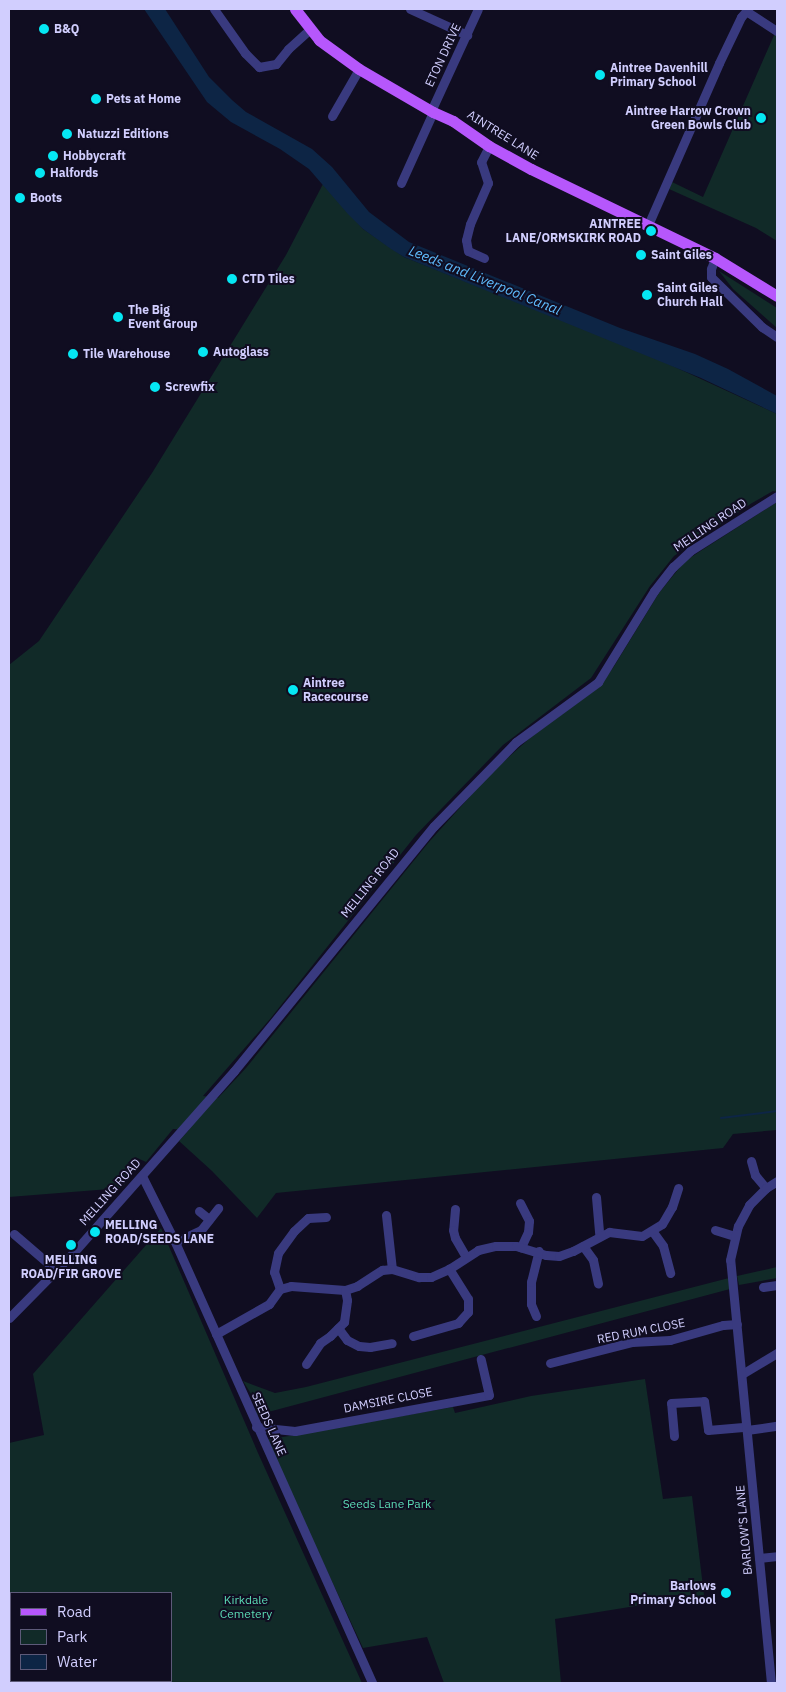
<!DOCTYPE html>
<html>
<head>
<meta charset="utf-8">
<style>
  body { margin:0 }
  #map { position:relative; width:786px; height:1692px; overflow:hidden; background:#100d21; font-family:"IBM Plex Sans",sans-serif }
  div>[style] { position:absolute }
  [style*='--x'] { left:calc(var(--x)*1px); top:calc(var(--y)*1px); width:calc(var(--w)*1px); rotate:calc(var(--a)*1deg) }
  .green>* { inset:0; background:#112a28 }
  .water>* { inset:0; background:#0d2545 }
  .stream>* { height:2px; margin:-1px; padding:0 1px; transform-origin:1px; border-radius:1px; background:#0d2545 }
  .minor>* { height:9px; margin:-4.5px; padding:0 4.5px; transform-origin:4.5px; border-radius:4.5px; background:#393a7f }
  .major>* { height:11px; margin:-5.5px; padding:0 5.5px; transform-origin:5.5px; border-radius:5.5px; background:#b657fc }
  .dots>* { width:14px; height:14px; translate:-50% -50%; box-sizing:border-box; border:2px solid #100d21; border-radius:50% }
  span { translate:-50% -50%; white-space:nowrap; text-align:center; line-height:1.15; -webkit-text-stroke:4px #100d21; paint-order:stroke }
  .poi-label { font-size:12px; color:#d1cefe; font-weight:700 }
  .left { translate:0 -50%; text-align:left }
  .right { translate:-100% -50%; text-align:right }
  .street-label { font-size:12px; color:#d1cefe }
  .park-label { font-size:12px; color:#5cdcb6 }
  .water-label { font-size:14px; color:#5ebbfc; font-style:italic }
  .frame { position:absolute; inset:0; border:10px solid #d1cefe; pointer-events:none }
  .legend { position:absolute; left:10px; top:1592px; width:162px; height:90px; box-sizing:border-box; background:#100d21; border:1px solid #5d5a79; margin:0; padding:6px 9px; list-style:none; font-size:15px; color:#d1cefe }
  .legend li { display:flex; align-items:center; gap:10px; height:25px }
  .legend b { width:25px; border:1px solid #5d5a79 }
</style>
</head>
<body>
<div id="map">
  <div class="green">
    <i style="clip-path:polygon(775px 33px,777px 34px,777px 241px,756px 228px,669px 189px,672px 182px,703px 197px)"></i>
    <i style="clip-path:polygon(323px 184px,363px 229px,404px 257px,651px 356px,777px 414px,777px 492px,773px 491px,752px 503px,674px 556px,650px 586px,591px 678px,503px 745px,416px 835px,270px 1019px,203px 1096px,218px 1098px,246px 1068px,429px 842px,492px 772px,530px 738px,598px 688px,613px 668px,659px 593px,685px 561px,777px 502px,777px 1130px,733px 1134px,723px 1148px,276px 1193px,257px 1218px,212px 1171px,179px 1141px,189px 1130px,173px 1129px,146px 1162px,135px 1157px,126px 1169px,132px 1176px,122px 1188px,9px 1197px,9px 665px,39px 641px,152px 473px,286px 255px)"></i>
    <i style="clip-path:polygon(719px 271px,777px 308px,777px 328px,733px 289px)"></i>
    <i style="clip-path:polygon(evenodd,161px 1228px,258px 1453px,362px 1683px,9px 1683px,9px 1443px,44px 1435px,33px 1374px,161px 1228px,11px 1593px,171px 1593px,171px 1681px,11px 1681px,11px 1593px)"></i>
    <i style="clip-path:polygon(777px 1267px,777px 1278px,739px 1285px,737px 1276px)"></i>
    <i style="clip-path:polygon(729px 1278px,730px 1289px,257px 1415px,253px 1397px,243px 1381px,275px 1393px,306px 1387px)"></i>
    <i style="clip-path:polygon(645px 1379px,663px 1499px,692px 1496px,704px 1595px,555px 1619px,561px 1683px,444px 1683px,427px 1637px,363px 1648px,266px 1440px,453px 1407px,455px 1413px,531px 1396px)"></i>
  </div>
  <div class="water">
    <i style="clip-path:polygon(144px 9px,165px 9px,209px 77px,232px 100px,246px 112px,312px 149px,332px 167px,369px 212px,409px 242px,620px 328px,695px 354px,728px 369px,777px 396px,777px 414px,701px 378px,404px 257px,391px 249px,363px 229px,347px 213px,309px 169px,280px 149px,231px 122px,207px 102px)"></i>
  </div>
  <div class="stream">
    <i style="--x:721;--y:1118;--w:56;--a:-7.1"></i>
  </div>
  <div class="minor">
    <i style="--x:214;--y:9;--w:54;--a:54.8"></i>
    <i style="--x:245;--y:53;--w:20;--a:45"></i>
    <i style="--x:259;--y:67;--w:17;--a:-10"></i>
    <i style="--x:276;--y:64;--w:19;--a:-51"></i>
    <i style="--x:288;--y:49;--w:30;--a:-42"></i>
    <i style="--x:410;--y:9;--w:63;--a:24.5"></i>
    <i style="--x:746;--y:11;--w:37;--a:33"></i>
    <i style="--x:431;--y:111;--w:112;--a:-65.3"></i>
    <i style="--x:332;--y:116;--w:54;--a:-60.1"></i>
    <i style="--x:401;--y:183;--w:78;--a:-65.7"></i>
    <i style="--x:648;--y:225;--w:177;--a:-66.3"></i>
    <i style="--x:719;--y:63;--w:51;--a:-64.4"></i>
    <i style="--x:741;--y:17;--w:11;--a:-49"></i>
    <i style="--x:484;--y:258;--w:17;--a:-156"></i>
    <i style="--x:468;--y:251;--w:11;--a:-100"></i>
    <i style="--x:466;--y:240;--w:16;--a:-76"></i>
    <i style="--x:470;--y:224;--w:45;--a:-66.3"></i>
    <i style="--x:488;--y:183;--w:22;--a:-108"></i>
    <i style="--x:481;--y:162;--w:18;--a:-63"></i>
    <i style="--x:715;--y:258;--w:12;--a:110"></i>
    <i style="--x:711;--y:269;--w:8;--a:90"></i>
    <i style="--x:711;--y:277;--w:71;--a:44.4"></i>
    <i style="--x:762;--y:327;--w:18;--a:34"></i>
    <i style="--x:751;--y:1161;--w:15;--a:74"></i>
    <i style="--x:755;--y:1175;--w:17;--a:50"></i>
    <i style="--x:142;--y:1176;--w:74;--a:63.4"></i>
    <i style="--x:175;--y:1242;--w:483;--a:65.9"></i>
    <i style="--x:596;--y:1197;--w:38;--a:85"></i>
    <i style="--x:520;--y:1203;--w:20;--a:63"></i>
    <i style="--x:529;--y:1221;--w:11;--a:95"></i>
    <i style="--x:528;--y:1232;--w:17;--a:115"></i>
    <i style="--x:455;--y:1209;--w:21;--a:95"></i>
    <i style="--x:453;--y:1230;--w:8;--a:76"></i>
    <i style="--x:455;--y:1238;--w:22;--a:60"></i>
    <i style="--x:199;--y:1211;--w:13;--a:39"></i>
    <i style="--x:386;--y:1215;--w:54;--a:83.7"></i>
    <i style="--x:715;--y:1230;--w:21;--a:17"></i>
    <i style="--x:653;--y:1232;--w:17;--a:54"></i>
    <i style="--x:663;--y:1246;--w:28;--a:75"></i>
    <i style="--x:14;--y:1234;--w:55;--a:40.6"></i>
    <i style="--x:175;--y:1242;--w:29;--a:-25"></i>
    <i style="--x:201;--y:1230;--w:28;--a:-52"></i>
    <i style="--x:583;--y:1246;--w:17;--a:54"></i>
    <i style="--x:593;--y:1260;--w:24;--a:78"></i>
    <i style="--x:763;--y:1287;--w:14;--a:-8"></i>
    <i style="--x:280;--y:1289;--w:18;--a:-109"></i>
    <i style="--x:274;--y:1272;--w:19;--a:-78"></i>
    <i style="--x:278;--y:1253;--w:27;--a:-54"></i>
    <i style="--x:294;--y:1231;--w:19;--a:-43"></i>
    <i style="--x:308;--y:1218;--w:18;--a:-3"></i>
    <i style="--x:536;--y:1316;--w:13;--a:-113"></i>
    <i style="--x:531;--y:1304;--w:22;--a:-90"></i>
    <i style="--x:531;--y:1282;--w:32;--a:-76"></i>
    <i style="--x:9;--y:1318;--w:91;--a:-45.4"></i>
    <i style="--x:73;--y:1253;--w:243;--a:-48.5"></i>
    <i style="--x:234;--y:1071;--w:316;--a:-50.8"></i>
    <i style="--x:434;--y:826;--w:117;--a:-45.7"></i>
    <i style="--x:516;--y:742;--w:102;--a:-36.2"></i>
    <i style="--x:598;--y:682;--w:107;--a:-58.4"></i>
    <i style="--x:654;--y:591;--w:31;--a:-52"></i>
    <i style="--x:673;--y:567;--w:23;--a:-43"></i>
    <i style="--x:690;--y:551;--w:103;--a:-32.3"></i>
    <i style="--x:338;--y:1328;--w:15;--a:53"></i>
    <i style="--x:347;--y:1340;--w:13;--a:27"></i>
    <i style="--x:359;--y:1346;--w:11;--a:5"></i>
    <i style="--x:370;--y:1347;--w:22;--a:-10"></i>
    <i style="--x:216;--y:1334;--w:61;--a:-29.5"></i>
    <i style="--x:269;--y:1304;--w:19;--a:-54"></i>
    <i style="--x:280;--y:1289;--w:11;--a:-15"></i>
    <i style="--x:291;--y:1286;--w:54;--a:4.2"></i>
    <i style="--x:345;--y:1290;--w:13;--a:-18"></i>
    <i style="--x:357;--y:1286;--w:30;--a:-33"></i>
    <i style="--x:382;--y:1270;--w:10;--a:-6"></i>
    <i style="--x:392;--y:1269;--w:28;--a:17"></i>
    <i style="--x:419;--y:1277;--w:12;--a:0"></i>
    <i style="--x:431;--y:1277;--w:20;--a:-24"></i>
    <i style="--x:449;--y:1269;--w:35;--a:-33"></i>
    <i style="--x:478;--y:1250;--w:18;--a:-13"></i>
    <i style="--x:496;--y:1246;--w:20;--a:0"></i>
    <i style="--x:516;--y:1246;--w:31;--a:17"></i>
    <i style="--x:546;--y:1255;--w:13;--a:4"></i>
    <i style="--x:559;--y:1256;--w:15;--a:-20"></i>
    <i style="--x:573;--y:1251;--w:41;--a:-27.8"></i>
    <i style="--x:609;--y:1232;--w:33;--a:7"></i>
    <i style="--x:642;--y:1236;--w:23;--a:-31"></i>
    <i style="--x:662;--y:1224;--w:20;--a:-60"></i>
    <i style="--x:672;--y:1207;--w:20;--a:-72"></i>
    <i style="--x:413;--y:1336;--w:47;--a:-16.1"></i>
    <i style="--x:458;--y:1323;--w:15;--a:-48"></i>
    <i style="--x:468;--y:1312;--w:13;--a:-90"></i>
    <i style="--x:468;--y:1299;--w:36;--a:-122"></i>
    <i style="--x:550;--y:1363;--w:85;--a:-14.4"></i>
    <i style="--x:632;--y:1342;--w:38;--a:-3"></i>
    <i style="--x:670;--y:1340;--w:55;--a:-15.8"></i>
    <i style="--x:723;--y:1325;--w:14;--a:-4"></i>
    <i style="--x:306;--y:1364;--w:25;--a:-56"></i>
    <i style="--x:320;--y:1343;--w:12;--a:-35"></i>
    <i style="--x:330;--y:1336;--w:20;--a:-45"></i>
    <i style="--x:344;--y:1322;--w:22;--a:-82"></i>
    <i style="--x:347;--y:1300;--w:10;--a:-101"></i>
    <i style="--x:742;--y:1374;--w:41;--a:-31"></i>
    <i style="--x:256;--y:1427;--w:39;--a:6"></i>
    <i style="--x:295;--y:1431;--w:197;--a:-10.5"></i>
    <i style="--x:489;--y:1395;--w:37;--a:-103"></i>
    <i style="--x:747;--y:1430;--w:30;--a:-8"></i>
    <i style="--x:674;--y:1436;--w:33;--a:-95"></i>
    <i style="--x:671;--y:1403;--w:33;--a:-3"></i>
    <i style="--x:704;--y:1401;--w:29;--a:82"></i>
    <i style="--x:708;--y:1430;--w:38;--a:-5"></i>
    <i style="--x:759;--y:1558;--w:18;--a:-6"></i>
    <i style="--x:771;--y:1683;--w:425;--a:-95.5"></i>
    <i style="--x:730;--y:1260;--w:35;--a:-77"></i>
    <i style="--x:738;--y:1226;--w:24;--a:-62"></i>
    <i style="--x:749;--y:1205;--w:24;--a:-45"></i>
    <i style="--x:766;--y:1188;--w:13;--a:-32"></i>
  </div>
  <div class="major">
    <i style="--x:295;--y:9;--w:39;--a:52"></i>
    <i style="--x:319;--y:40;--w:49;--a:35.9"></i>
    <i style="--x:359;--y:69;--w:86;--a:30.2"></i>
    <i style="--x:433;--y:112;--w:22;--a:24"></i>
    <i style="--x:453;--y:121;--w:44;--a:34.8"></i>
    <i style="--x:489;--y:146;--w:48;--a:28.7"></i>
    <i style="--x:531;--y:169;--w:204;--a:25.8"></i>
    <i style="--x:715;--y:258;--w:73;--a:31.5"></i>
  </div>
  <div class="dots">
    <i style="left:44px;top:29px;background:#05e7f3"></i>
    <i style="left:600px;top:75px;background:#05e7f3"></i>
    <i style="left:96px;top:99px;background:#05e7f3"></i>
    <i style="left:761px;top:118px;background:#05e7f3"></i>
    <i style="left:67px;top:134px;background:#05e7f3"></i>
    <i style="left:53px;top:156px;background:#05e7f3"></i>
    <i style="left:40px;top:173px;background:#05e7f3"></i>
    <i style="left:20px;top:198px;background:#05e7f3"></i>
    <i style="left:651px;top:231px;background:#05e7f3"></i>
    <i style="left:641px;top:255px;background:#05e7f3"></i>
    <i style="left:232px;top:279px;background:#05e7f3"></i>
    <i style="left:647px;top:295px;background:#05e7f3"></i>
    <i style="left:118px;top:317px;background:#05e7f3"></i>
    <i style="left:203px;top:352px;background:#05e7f3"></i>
    <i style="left:73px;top:354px;background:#05e7f3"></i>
    <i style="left:155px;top:387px;background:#05e7f3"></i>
    <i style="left:293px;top:690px;background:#05e7f3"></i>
    <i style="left:95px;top:1232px;background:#05e7f3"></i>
    <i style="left:71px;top:1245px;background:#05e7f3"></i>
    <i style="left:726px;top:1593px;background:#05e7f3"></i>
  </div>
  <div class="poi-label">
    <span class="left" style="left:54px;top:29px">B&amp;Q</span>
    <span class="left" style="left:610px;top:75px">Aintree Davenhill<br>Primary School</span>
    <span class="left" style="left:106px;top:99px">Pets at Home</span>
    <span class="right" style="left:751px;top:118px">Aintree Harrow Crown<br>Green Bowls Club</span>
    <span class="left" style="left:77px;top:134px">Natuzzi Editions</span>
    <span class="left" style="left:63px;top:156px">Hobbycraft</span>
    <span class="left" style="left:50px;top:173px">Halfords</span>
    <span class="left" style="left:30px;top:198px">Boots</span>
    <span class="right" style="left:641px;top:231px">AINTREE<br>LANE/ORMSKIRK ROAD</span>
    <span class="left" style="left:651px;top:255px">Saint Giles</span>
    <span class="left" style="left:242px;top:279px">CTD Tiles</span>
    <span class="left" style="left:657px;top:295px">Saint Giles<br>Church Hall</span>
    <span class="left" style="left:128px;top:317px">The Big<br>Event Group</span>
    <span class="left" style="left:213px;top:352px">Autoglass</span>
    <span class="left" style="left:83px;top:354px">Tile Warehouse</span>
    <span class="left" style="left:165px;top:387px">Screwfix</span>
    <span class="left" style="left:303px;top:690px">Aintree<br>Racecourse</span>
    <span class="left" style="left:105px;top:1232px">MELLING<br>ROAD/SEEDS LANE</span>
    <span style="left:71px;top:1267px">MELLING<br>ROAD/FIR GROVE</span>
    <span class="right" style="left:716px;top:1593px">Barlows<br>Primary School</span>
  </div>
  <div class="street-label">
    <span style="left:443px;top:55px;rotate:-65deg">ETON DRIVE</span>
    <span style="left:503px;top:135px;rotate:32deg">AINTREE LANE</span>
    <span style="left:710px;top:525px;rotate:-34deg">MELLING ROAD</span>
    <span style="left:370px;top:883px;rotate:-51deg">MELLING ROAD</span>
    <span style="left:110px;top:1192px;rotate:-48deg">MELLING ROAD</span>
    <span style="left:641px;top:1331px;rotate:-11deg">RED RUM CLOSE</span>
    <span style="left:388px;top:1400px;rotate:-11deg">DAMSIRE CLOSE</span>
    <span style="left:269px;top:1424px;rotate:66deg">SEEDS LANE</span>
    <span style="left:744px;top:1530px;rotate:-95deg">BARLOW'S LANE</span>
  </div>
  <div class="park-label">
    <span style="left:387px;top:1504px">Seeds Lane Park</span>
    <span style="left:246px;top:1607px">Kirkdale<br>Cemetery</span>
  </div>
  <div class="water-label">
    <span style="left:485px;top:280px;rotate:22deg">Leeds and Liverpool Canal</span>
  </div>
  <div class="frame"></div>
  <ul class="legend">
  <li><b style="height:6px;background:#b657fc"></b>Road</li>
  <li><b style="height:14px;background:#112a28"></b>Park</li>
  <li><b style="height:14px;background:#0d2545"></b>Water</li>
  </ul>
</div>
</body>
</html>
